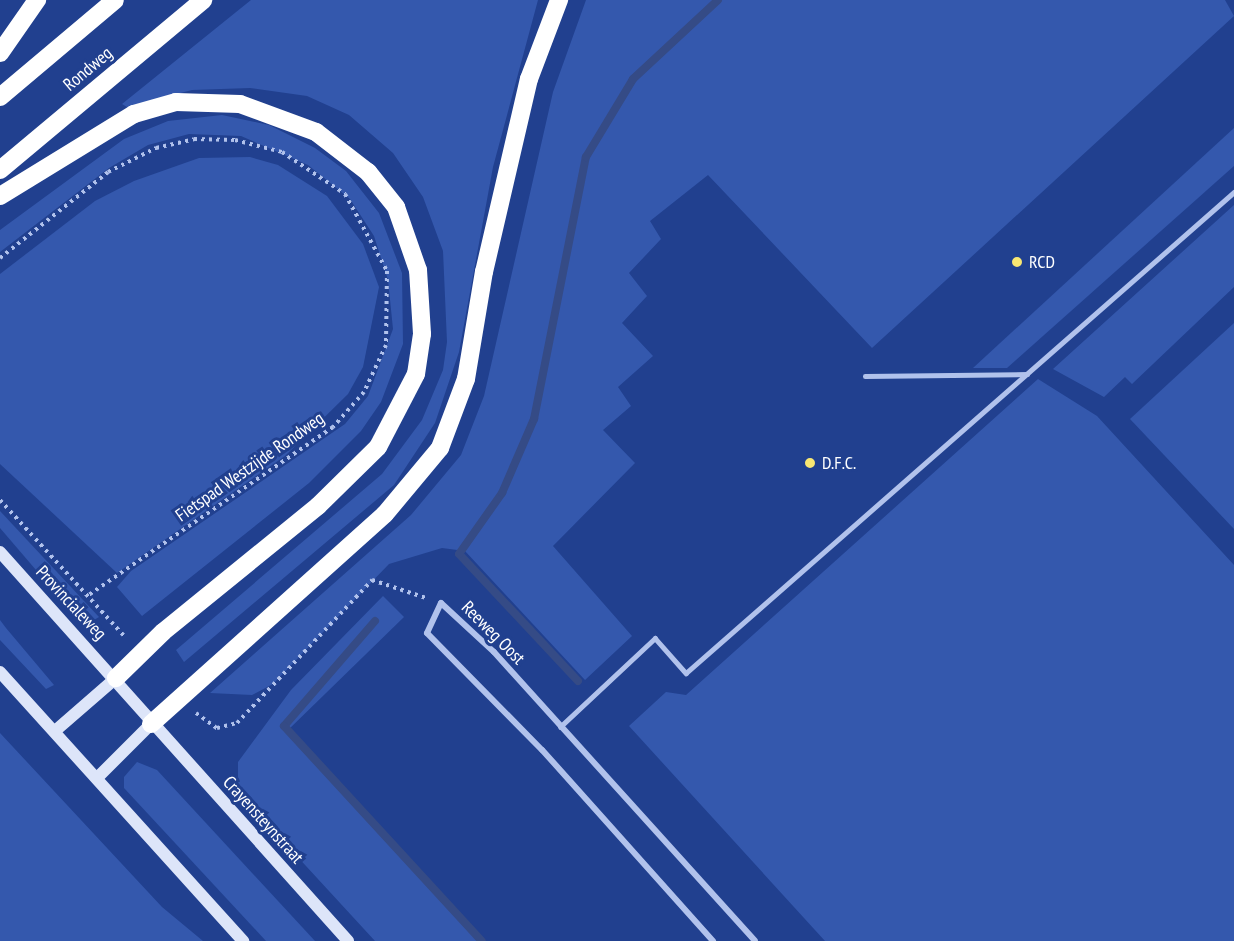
<!DOCTYPE html>
<html>
<head>
<meta charset="utf-8">
<style>
  body { margin:0 }
  #map { position:relative; width:1234px; height:941px; overflow:hidden; background:#21408f; font-family:"PT Sans Narrow",sans-serif }
  div>[style] { position:absolute }
  [style*='--x'] { left:calc(var(--x)*1px); top:calc(var(--y)*1px); width:calc(var(--w)*1px); rotate:calc(var(--a)*1deg) }
  .green>* { inset:0; background:#3458ad }
  .stream>* { height:8px; margin:-4px; padding:0 4px; transform-origin:4px; border-radius:4px; background:#354b86 }
  .path>* { height:4px; margin-top:-2px; transform-origin:0; background:repeating-linear-gradient(90deg,#b1c2ec 0 3px,transparent 0 7.5px) }
  .lane>* { height:4.5px; margin:-2.25px; padding:0 2.25px; transform-origin:2.25px; border-radius:2.25px; background:#b1c2ec }
  .street>* { height:6px; margin:-3px; padding:0 3px; transform-origin:3px; border-radius:3px; background:#b1c2ec }
  .secondary>* { height:12px; margin:-6px; padding:0 6px; transform-origin:6px; border-radius:6px; background:#dde5f9 }
  .highway>* { height:18px; margin:-9px; padding:0 9px; transform-origin:9px; border-radius:9px; background:#fff }
  .dots>* { width:16px; height:16px; translate:-50% -50%; box-sizing:border-box; border:3px solid #21408f; border-radius:50% }
  span { translate:-50% -50%; white-space:nowrap; text-align:center; line-height:1.15; -webkit-text-stroke:6px #21408f; paint-order:stroke }
  .street-label { font-size:18px; color:#fff }
  .poi-label { font-size:18px; color:#fff }
  .left { translate:0 -50%; text-align:left }
</style>
</head>
<body>
<div id="map">
  <div class="green">
    <i style="clip-path:polygon(251px 0,538px 0,493px 167px,459px 352px,435px 423px,394px 485px,184px 662px,176px 650px,382px 474px,422px 420px,443px 370px,447px 342px,443px 251px,423px 197px,393px 153px,349px 115px,307px 96px,250px 88px,192px 90px,127px 107px,122px 104px)"></i>
    <i style="clip-path:polygon(586px 0,1225px 0,1234px 16px,872px 348px,708px 175px,650px 221px,661px 239px,629px 273px,647px 296px,622px 323px,653px 356px,618px 387px,631px 406px,603px 430px,635px 463px,553px 546px,632px 636px,585px 680px,465px 551px,442px 548px,389px 564px,273px 684px,252px 695px,210px 693px,411px 515px,461px 455px,484px 396px,553px 92px)"></i>
    <i style="clip-path:polygon(222px 115px,269px 125px,315px 148px,346px 171px,379px 213px,402px 273px,403px 344px,381px 402px,361px 431px,309px 483px,142px 616px,117px 587px,131px 571px,345px 424px,368px 396px,393px 329px,388px 280px,374px 236px,350px 199px,308px 165px,241px 136px,189px 134px,148px 145px,109px 168px,0 252px,0 230px,124px 139px,168px 121px)"></i>
    <i style="clip-path:polygon(1234px 128px,1234px 166px,1007px 368px,973px 368px)"></i>
    <i style="clip-path:polygon(250px 157px,278px 165px,327px 196px,363px 244px,379px 287px,363px 367px,348px 394px,285px 456px,117px 573px,0 464px,0 274px,95px 201px,134px 181px,199px 158px)"></i>
    <i style="clip-path:polygon(1234px 205px,1234px 287px,1132px 384px,1125px 377px,1104px 397px,1053px 369px)"></i>
    <i style="clip-path:polygon(1234px 323px,1234px 529px,1130px 419px)"></i>
    <i style="clip-path:polygon(1038px 379px,1097px 416px,1234px 565px,1234px 941px,825px 941px,629px 726px,666px 692px,686px 695px)"></i>
    <i style="clip-path:polygon(0 511px,99px 617px,84px 626px,0 528px)"></i>
    <i style="clip-path:polygon(383px 596px,404px 617px,286px 732px,479px 941px,375px 941px,238px 792px,238px 762px,291px 690px)"></i>
    <i style="clip-path:polygon(0 620px,6px 628px,54px 685px,46px 689px,0 640px)"></i>
    <i style="clip-path:polygon(0 733px,162px 907px,203px 941px,0 941px)"></i>
    <i style="clip-path:polygon(137px 762px,157px 770px,315px 941px,266px 941px,124px 788px,124px 777px)"></i>
  </div>
  <div class="stream">
    <i style="--x:375;--y:621;--w:139;--a:130.9"></i>
    <i style="--x:284;--y:726;--w:292;--a:47.4"></i>
    <i style="--x:578;--y:681;--w:174;--a:-133.1"></i>
    <i style="--x:459;--y:554;--w:75;--a:-54.8"></i>
    <i style="--x:502;--y:493;--w:81;--a:-66.6"></i>
    <i style="--x:534;--y:419;--w:267;--a:-78.8"></i>
    <i style="--x:586;--y:157;--w:91;--a:-58.9"></i>
    <i style="--x:633;--y:79;--w:116;--a:-42.9"></i>
  </div>
  <div class="path">
    <i style="--x:0;--y:258;--w:138;--a:-38.5"></i>
    <i style="--x:108;--y:172;--w:54;--a:-26.6"></i>
    <i style="--x:156;--y:148;--w:39;--a:-13"></i>
    <i style="--x:194;--y:139;--w:41;--a:1.4"></i>
    <i style="--x:235;--y:140;--w:49;--a:14.3"></i>
    <i style="--x:282;--y:152;--w:76;--a:33.7"></i>
    <i style="--x:345;--y:194;--w:88;--a:61.4"></i>
    <i style="--x:387;--y:271;--w:74;--a:90.8"></i>
    <i style="--x:386;--y:345;--w:52;--a:115.1"></i>
    <i style="--x:364;--y:392;--w:47;--a:131.5"></i>
    <i style="--x:333;--y:427;--w:298;--a:145.5"></i>
    <i style="--x:0;--y:500;--w:185;--a:47.6"></i>
    <i style="--x:196;--y:713;--w:26;--a:36"></i>
    <i style="--x:217;--y:728;--w:21;--a:-14"></i>
    <i style="--x:237;--y:723;--w:197;--a:-46.6"></i>
    <i style="--x:372;--y:580;--w:57;--a:18.4"></i>
  </div>
  <div class="lane">
    <i style="--x:865;--y:376;--w:162;--a:-0.7"></i>
    <i style="--x:560;--y:727;--w:130;--a:-43.1"></i>
    <i style="--x:655;--y:638;--w:47;--a:48.5"></i>
    <i style="--x:686;--y:673;--w:729;--a:-41.27"></i>
  </div>
  <div class="street">
    <i style="--x:713;--y:941;--w:256;--a:-131.8"></i>
    <i style="--x:542;--y:750;--w:164;--a:-134.5"></i>
    <i style="--x:427;--y:633;--w:33;--a:-65"></i>
    <i style="--x:441;--y:603;--w:72;--a:42.8"></i>
    <i style="--x:494;--y:652;--w:389;--a:47.9"></i>
  </div>
  <div class="secondary">
    <i style="--x:0;--y:552;--w:522;--a:48.18"></i>
    <i style="--x:0;--y:672;--w:363;--a:47.9"></i>
    <i style="--x:55;--y:731;--w:81;--a:-41"></i>
    <i style="--x:97;--y:778;--w:76;--a:-45"></i>
  </div>
  <div class="highway">
    <i style="--x:0;--y:53;--w:65;--a:-55.1"></i>
    <i style="--x:0;--y:97;--w:150;--a:-40.1"></i>
    <i style="--x:0;--y:170;--w:265;--a:-39.9"></i>
    <i style="--x:0;--y:196;--w:157;--a:-31.5"></i>
    <i style="--x:134;--y:114;--w:44;--a:-15.9"></i>
    <i style="--x:176;--y:102;--w:64;--a:1.8"></i>
    <i style="--x:240;--y:104;--w:81;--a:20.2"></i>
    <i style="--x:316;--y:132;--w:66;--a:37.6"></i>
    <i style="--x:368;--y:172;--w:45;--a:51.3"></i>
    <i style="--x:396;--y:207;--w:67;--a:70.8"></i>
    <i style="--x:418;--y:270;--w:64;--a:86.4"></i>
    <i style="--x:422;--y:334;--w:40;--a:98.5"></i>
    <i style="--x:416;--y:374;--w:82;--a:117.5"></i>
    <i style="--x:378;--y:447;--w:84;--a:135.5"></i>
    <i style="--x:318;--y:506;--w:200;--a:140.9"></i>
    <i style="--x:163;--y:632;--w:66;--a:135.6"></i>
    <i style="--x:151;--y:724;--w:314;--a:-41.9"></i>
    <i style="--x:385;--y:514;--w:86;--a:-50.2"></i>
    <i style="--x:440;--y:448;--w:74;--a:-69.4"></i>
    <i style="--x:466;--y:379;--w:109;--a:-80.5"></i>
    <i style="--x:484;--y:272;--w:198;--a:-76.9"></i>
    <i style="--x:529;--y:79;--w:85;--a:-69.2"></i>
  </div>
  <div class="dots">
    <i style="left:1017px;top:262px;background:#f9e772"></i>
    <i style="left:810px;top:463px;background:#f9e772"></i>
  </div>
  <div class="street-label">
    <span style="left:88px;top:69px;rotate:-40deg">Rondweg</span>
    <span style="left:250px;top:467px;rotate:-35deg">Fietspad Westzijde Rondweg</span>
    <span style="left:71px;top:603px;rotate:47deg">Provincialeweg</span>
    <span style="left:493px;top:633px;rotate:45deg">Reeweg Oost</span>
    <span style="left:263px;top:820px;rotate:48deg">Crayensteynstraat</span>
  </div>
  <div class="poi-label">
    <span class="left" style="left:1029px;top:262px">RCD</span>
    <span class="left" style="left:822px;top:463px">D.F.C.</span>
  </div>
</div>
</body>
</html>
